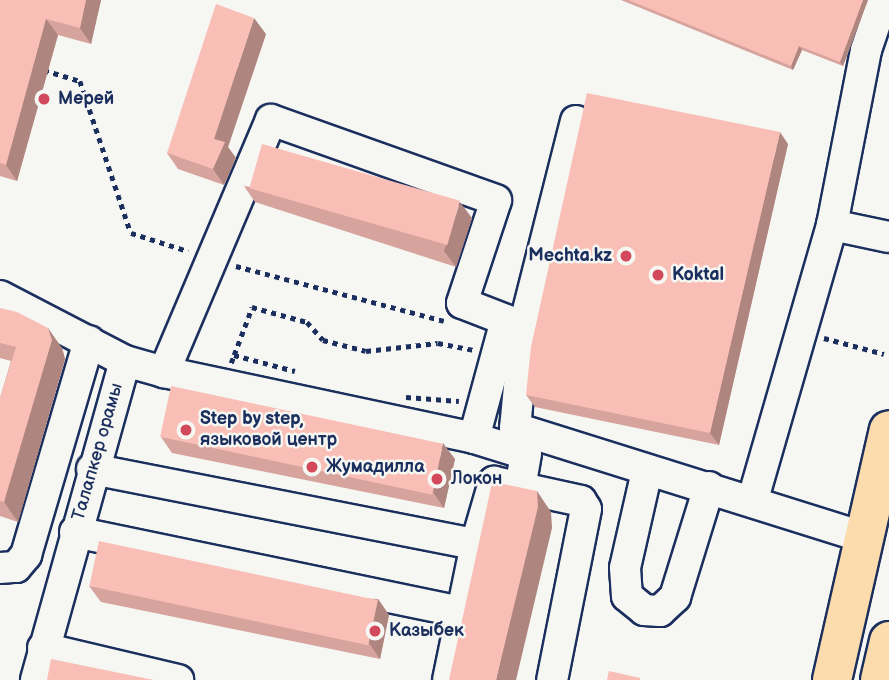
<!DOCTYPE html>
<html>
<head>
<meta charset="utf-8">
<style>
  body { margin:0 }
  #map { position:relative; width:889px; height:680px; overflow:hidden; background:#f6f6f2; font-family:"Balsamiq Sans",sans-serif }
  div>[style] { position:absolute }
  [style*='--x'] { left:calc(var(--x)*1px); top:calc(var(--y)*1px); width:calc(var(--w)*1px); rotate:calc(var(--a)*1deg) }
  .path>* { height:4.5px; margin-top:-2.25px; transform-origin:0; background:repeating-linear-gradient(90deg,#1b2f5e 0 5px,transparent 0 10px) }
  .roads { filter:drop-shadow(2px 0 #1b2f5e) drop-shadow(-2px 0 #1b2f5e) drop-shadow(0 2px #1b2f5e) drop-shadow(0 -2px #1b2f5e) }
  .minor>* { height:30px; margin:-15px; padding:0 15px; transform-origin:15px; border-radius:15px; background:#f6f6f2 }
  .major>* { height:38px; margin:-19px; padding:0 19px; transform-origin:19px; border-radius:19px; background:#fcdcac }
  .wall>* { inset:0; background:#d6a39d }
  .shaded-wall>* { inset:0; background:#ae857f }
  .building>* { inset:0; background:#f9beb6; transform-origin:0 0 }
  .dots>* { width:19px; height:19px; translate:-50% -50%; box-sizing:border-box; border:4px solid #f6f6f2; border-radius:50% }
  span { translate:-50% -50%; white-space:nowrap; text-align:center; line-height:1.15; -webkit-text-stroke:5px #f6f6f2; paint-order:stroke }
  .poi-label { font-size:18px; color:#1b2f5e; font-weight:700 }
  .left { translate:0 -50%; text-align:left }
  .right { translate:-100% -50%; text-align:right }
  .street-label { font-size:18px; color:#1b2f5e }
</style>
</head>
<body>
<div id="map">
  <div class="path">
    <i style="--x:44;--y:70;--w:38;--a:17"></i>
    <i style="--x:80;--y:81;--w:160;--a:71.5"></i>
    <i style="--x:131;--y:233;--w:60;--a:17.5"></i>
    <i style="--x:236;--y:266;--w:215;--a:14.8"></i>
    <i style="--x:824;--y:338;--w:62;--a:14.9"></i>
    <i style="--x:234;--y:355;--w:51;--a:-69.4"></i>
    <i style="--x:252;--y:307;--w:57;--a:15.3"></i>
    <i style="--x:307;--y:322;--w:24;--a:48"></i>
    <i style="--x:323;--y:340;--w:44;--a:14.3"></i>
    <i style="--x:366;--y:351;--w:72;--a:-6.3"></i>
    <i style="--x:438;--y:343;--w:36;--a:11"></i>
    <i style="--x:231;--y:363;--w:9;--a:-69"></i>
    <i style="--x:234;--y:355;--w:63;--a:14.7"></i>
    <i style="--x:406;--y:397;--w:53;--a:4.3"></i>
  </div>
  <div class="roads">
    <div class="minor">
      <i style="--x:576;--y:121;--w:208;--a:104.2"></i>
      <i style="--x:525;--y:323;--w:105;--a:95.4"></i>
      <i style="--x:515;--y:428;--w:367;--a:17.4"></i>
      <i style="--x:832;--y:225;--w:178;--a:-79"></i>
      <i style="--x:866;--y:50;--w:53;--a:-71.2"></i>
      <i style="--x:0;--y:296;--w:141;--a:27.5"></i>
      <i style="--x:125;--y:361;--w:331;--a:105.6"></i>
      <i style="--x:125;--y:361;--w:41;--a:15.8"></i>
      <i style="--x:164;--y:372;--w:317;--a:12"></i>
      <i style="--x:474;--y:438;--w:122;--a:-74.8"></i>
      <i style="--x:506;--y:320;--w:47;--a:-158.9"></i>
      <i style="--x:462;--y:303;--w:108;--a:-71.7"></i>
      <i style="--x:496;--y:200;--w:239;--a:-160.4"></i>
      <i style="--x:271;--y:120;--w:274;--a:113"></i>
      <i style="--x:474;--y:438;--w:54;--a:17.1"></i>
      <i style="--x:526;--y:454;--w:35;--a:100"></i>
      <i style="--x:92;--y:469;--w:391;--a:11.1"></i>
      <i style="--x:476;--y:544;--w:139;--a:101.6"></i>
      <i style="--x:647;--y:471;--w:99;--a:102.8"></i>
      <i style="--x:625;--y:568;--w:28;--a:86"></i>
      <i style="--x:627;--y:596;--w:22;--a:39"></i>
      <i style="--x:644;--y:610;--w:16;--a:4"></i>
      <i style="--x:660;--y:611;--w:21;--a:-43"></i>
      <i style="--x:675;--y:597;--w:115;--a:-72.8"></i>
      <i style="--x:753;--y:499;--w:285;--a:-73.9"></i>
      <i style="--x:832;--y:225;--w:58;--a:11.9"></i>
      <i style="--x:75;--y:532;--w:395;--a:11.7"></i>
      <i style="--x:476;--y:544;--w:65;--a:-73.8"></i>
      <i style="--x:494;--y:482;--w:89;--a:12.3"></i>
      <i style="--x:581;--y:501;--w:9;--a:58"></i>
      <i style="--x:586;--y:509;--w:174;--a:101.2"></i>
      <i style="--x:0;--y:568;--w:16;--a:-4"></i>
      <i style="--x:16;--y:567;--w:16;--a:-50"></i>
      <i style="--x:26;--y:555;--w:223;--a:-73.6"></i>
      <i style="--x:43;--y:648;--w:139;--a:13.3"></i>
    </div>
    <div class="major">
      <i style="--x:832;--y:680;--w:256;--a:-77.2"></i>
      <i style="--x:880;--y:680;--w:40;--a:-77"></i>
    </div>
  </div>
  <div class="wall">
    <i style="clip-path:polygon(0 0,101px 0,91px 44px,58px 35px,17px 181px,0 176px)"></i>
    <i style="clip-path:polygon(621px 0,868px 0,843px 66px,802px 50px,793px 70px)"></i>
    <i style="clip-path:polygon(266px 34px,228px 147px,236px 158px,224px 185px,178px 169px,167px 153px)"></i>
    <i style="clip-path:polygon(788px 144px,719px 445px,535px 407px,526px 395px)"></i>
    <i style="clip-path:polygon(244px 186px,472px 218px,456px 267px,255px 202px)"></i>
    <i style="clip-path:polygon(0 308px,62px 348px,65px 359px,18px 522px,0 516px,0 398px,11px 361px,0 358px)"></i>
    <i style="clip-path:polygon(161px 437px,455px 459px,444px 508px,172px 453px)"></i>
    <i style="clip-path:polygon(89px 586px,378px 599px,389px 615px,380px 659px,101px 602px)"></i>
  </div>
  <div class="shaded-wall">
    <i style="clip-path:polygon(86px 0,101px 0,91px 44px,80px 28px)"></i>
    <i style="clip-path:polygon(863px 0,868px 0,843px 66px,840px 62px)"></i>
    <i style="clip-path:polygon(254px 18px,266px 34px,228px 147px,236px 158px,224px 185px,213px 169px,214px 139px)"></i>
    <i style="clip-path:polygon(46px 19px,58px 35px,17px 181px,6px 165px)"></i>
    <i style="clip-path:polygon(799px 46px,802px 50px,793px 70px,791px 66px)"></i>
    <i style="clip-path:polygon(780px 132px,788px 144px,719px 445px,710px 433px)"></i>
    <i style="clip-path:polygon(460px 202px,472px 218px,456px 267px,444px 251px)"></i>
    <i style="clip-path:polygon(48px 328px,62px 348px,65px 359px,18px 522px,4px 502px)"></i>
    <i style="clip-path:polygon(443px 443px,455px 459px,444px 508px,433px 492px)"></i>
    <i style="clip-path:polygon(537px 491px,551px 512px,552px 528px,516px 680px,496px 680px)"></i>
    <i style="clip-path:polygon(378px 599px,389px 615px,380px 659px,369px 643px)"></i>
  </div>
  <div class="building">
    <i style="clip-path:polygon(0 0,86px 0,80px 28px,46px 19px,6px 165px,0 163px)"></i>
    <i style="clip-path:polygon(628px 0,863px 0,840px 62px,799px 46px,791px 66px)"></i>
    <i style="clip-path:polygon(216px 4px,254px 18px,214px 139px,225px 142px,213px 169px,167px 153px)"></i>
    <i style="clip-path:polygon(587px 93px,780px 132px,710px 433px,526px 395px,531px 347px)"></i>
    <i style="left:262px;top:144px;width:206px;height:46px;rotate:16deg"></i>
    <i style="clip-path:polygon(0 308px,17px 312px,48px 328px,52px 340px,4px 502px,0 501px,0 398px,16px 347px,0 343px)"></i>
    <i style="left:171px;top:386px;width:278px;height:52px;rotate:12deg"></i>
    <i style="clip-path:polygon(492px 483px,498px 483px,537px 491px,538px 507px,496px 680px,449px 680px)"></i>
    <i style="left:99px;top:541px;width:285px;height:46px;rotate:12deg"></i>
    <i style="clip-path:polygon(51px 659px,154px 680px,47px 680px)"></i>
    <i style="clip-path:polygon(609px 671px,640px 678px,640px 680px,607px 680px)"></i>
  </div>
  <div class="dots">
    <i style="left:44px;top:99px;background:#d1495b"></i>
    <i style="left:626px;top:256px;background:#d1495b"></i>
    <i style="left:658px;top:275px;background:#d1495b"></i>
    <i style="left:186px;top:430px;background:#d1495b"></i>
    <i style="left:312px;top:467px;background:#d1495b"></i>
    <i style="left:437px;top:479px;background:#d1495b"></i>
    <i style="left:375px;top:631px;background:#d1495b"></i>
  </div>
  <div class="poi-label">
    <span class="left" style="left:58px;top:99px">Мерей</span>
    <span class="right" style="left:612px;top:256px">Mechta.kz</span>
    <span class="left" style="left:672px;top:275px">Koktal</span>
    <span class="left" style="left:200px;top:430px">Step by step,<br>языковой центр</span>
    <span class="left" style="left:326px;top:467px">Жумадилла</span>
    <span class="left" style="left:451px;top:479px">Локон</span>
    <span class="left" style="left:389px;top:631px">Казыбек</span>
  </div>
  <div class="street-label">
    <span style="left:98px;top:452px;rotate:-74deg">Талапкер орамы</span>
  </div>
</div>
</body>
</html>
